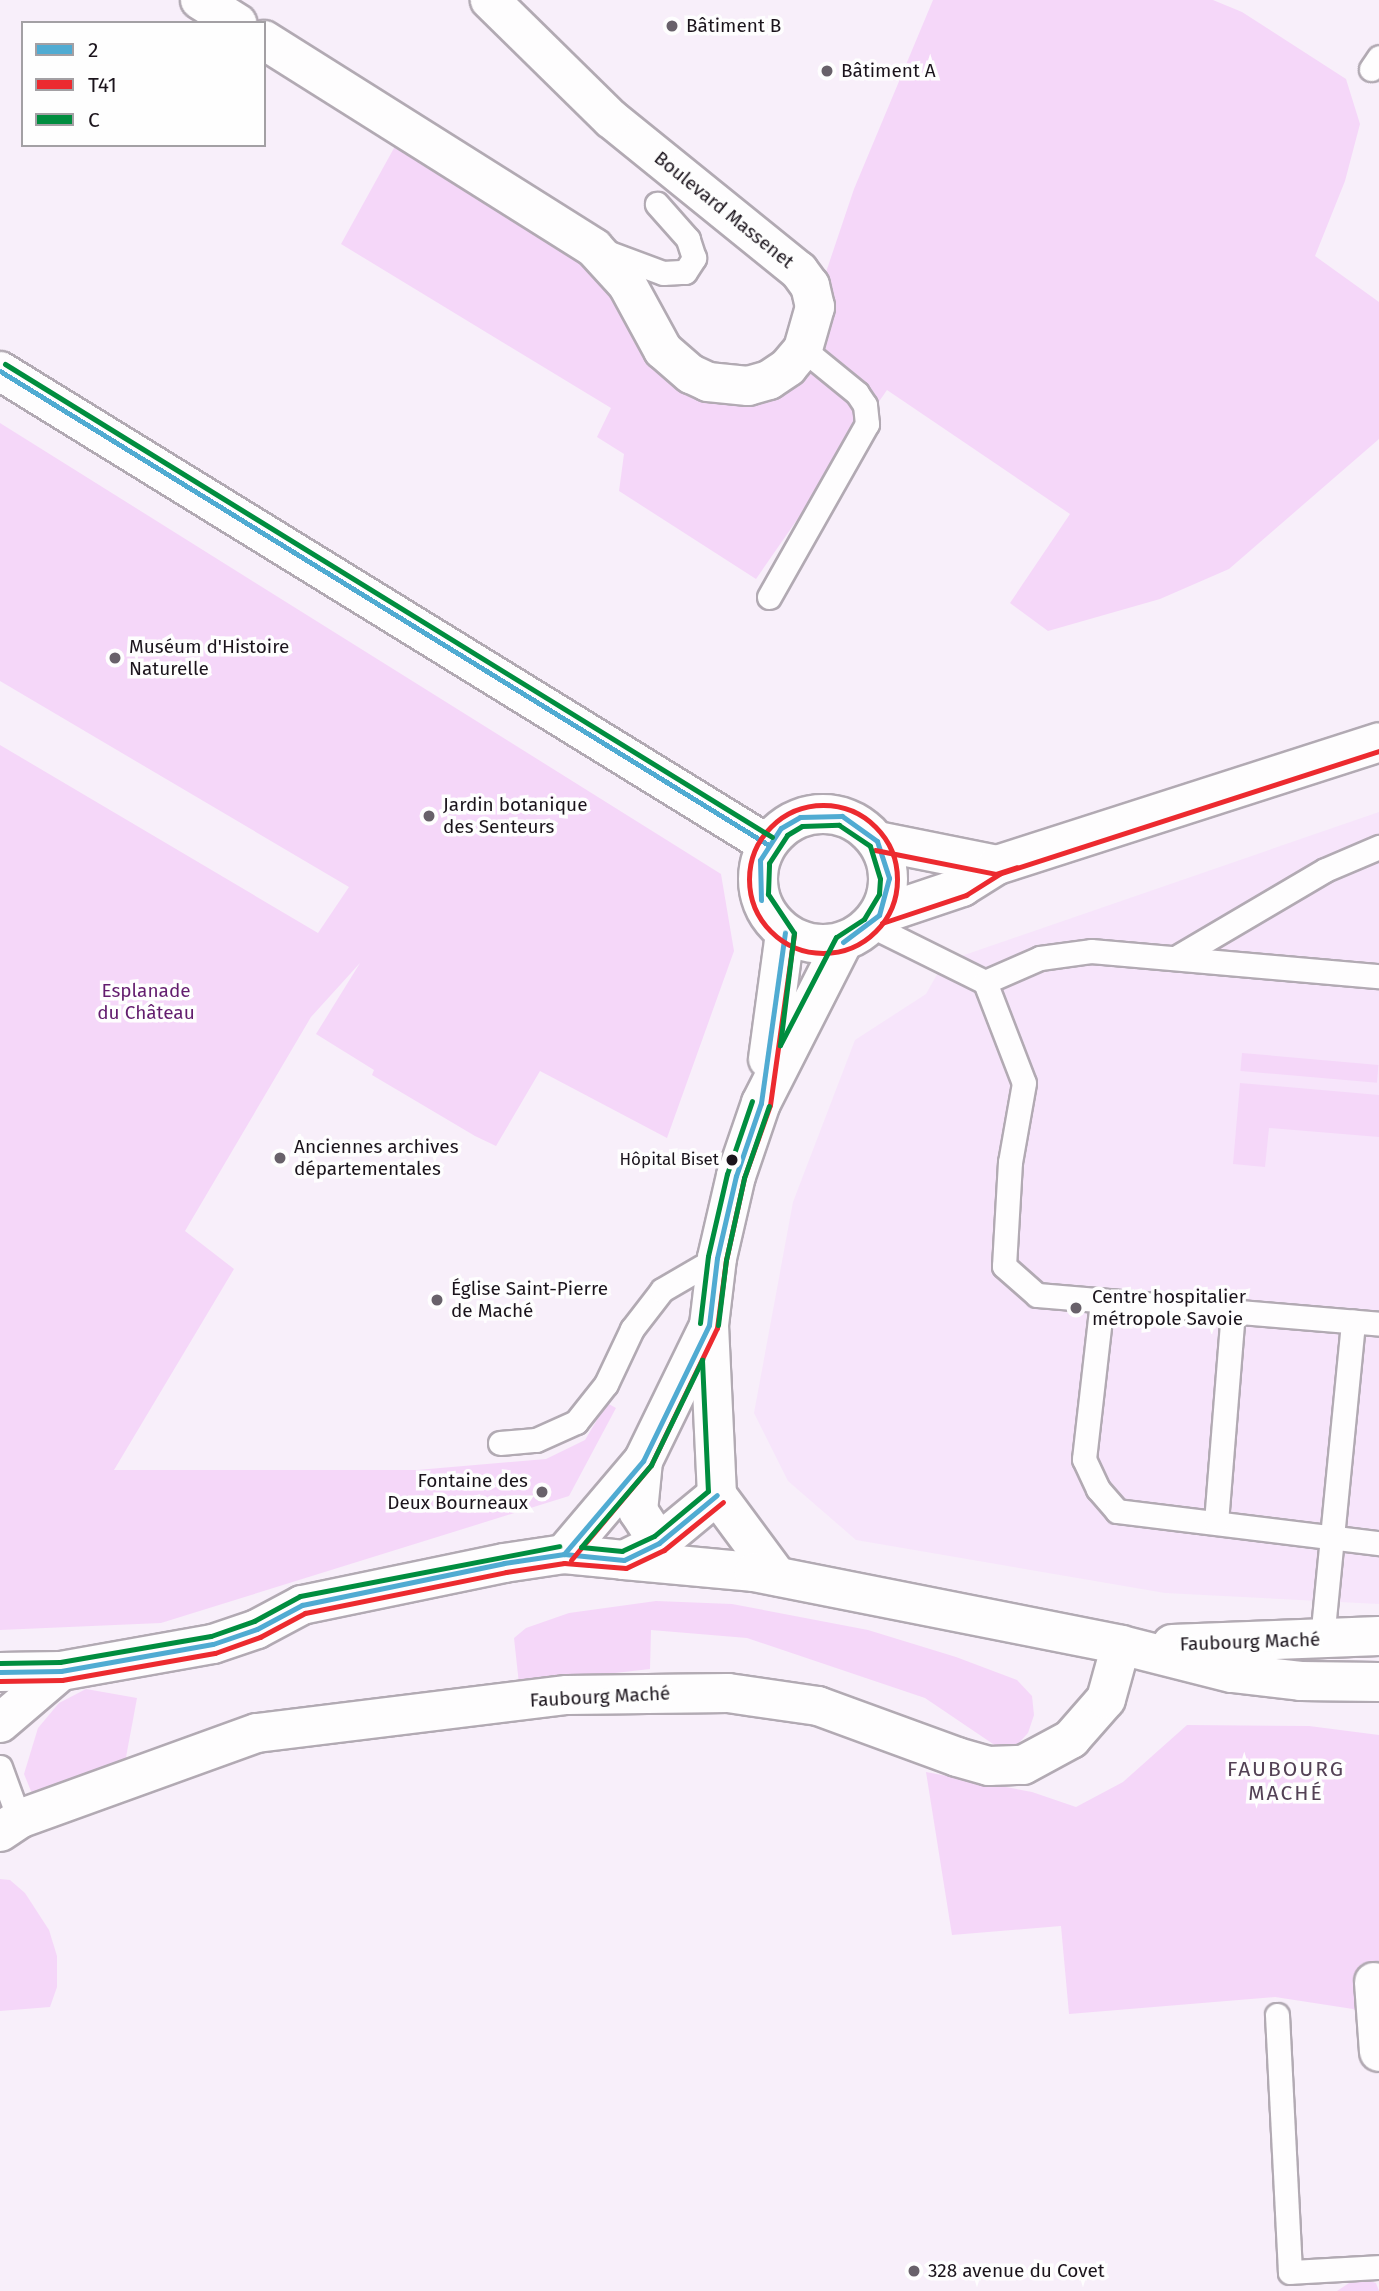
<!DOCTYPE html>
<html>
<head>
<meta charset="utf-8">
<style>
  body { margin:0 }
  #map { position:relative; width:1379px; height:2291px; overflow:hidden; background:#f8effa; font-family:"Fira Sans",sans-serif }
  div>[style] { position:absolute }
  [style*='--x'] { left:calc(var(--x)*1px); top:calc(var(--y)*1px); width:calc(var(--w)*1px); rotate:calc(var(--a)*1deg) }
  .built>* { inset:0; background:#f7e5fb }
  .green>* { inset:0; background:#f5d7f9; transform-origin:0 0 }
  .roads { filter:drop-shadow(2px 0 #b2aab3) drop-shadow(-2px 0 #b2aab3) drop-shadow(0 2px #b2aab3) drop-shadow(0 -2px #b2aab3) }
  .service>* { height:23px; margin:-11.5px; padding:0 11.5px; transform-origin:11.5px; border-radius:11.5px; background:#fefdfe }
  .minor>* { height:38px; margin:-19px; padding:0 19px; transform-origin:19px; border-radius:19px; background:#fefdfe }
  .tertiary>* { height:38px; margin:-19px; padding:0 19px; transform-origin:19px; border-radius:19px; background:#fefdfe }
  .secondary>* { height:38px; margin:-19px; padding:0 19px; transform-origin:19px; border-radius:19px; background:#fefdfe }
  .primary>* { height:38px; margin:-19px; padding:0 19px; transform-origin:19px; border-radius:19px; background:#fefdfe }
  .primary>.ring { margin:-19px; padding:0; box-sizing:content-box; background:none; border:38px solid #fefdfe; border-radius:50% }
  .bus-1>* { height:5px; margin:-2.5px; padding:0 2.5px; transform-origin:2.5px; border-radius:2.5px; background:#50abd2 }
  .bus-2>* { height:5px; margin:-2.5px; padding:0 2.5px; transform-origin:2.5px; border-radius:2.5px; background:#ec2a2f }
  .bus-2>.ring { margin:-2.5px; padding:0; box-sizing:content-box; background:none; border:5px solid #ec2a2f; border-radius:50% }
  .bus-3>* { height:5px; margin:-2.5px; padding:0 2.5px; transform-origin:2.5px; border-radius:2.5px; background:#008d3f }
  .dots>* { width:19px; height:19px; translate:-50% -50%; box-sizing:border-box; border:4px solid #fefefe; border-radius:50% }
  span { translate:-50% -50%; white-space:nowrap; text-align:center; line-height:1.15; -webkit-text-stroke:7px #fefefe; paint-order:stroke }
  .bus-label { font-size:17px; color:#1b141c }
  .right { translate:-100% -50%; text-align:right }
  .poi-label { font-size:19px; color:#1b141c }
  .left { translate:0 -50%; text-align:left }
  .street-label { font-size:19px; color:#1b141c }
  .park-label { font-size:19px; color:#631d6e }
  .neighbourhood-label { font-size:21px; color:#534155; letter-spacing:2px }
  .legend { position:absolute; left:21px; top:21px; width:245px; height:126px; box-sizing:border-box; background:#fefefe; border:2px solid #a3a0a4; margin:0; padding:9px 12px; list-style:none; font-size:21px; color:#1b141c }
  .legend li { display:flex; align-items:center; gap:14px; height:35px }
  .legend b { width:35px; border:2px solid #a3a0a4 }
</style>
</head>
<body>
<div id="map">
  <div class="built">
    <i style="clip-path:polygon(1379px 812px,1379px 1604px,1165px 1593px,856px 1540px,788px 1481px,754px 1413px,793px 1202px,855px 1040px,926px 994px,944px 962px)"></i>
  </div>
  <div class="green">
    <i style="clip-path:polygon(933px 0,1213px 0,1242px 12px,1346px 79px,1360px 124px,1345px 181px,1315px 256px,1379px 302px,1379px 439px,1229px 569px,1160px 599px,1048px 631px,1010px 603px,1070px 514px,887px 390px,756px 579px,619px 491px,624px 454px,597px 437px,611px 408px,341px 244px,399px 139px,601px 273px,651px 354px,772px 391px,822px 284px,854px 189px)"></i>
    <i style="clip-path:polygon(0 423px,721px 874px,734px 951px,667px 1138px,540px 1071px,496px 1146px,475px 1136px,372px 1075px,374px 1070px,316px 1034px,360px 963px,311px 1017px,185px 1231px,234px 1269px,114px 1470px,417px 1470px,546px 1459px,585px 1440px,607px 1403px,616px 1408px,569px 1496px,161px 1623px,0 1630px,0 745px,318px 933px,349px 887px,0 681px)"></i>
    <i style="left:1242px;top:1053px;width:137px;height:18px;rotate:5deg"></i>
    <i style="clip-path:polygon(1240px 1083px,1379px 1095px,1379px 1137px,1269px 1128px,1265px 1167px,1233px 1164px)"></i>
    <i style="clip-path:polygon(656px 1601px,732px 1604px,868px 1630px,956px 1657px,1017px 1680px,1032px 1696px,1034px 1715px,1028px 1733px,1016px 1746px,996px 1746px,925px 1698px,747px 1638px,651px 1630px,650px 1669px,519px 1684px,514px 1638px,526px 1628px,569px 1613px)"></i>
    <i style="clip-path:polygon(86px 1689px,137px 1698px,124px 1768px,33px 1796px,24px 1774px,38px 1728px,59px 1703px)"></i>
    <i style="clip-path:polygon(1187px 1725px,1309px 1726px,1379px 1735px,1379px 2026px,1353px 2009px,1275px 1997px,1069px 2014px,1061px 1926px,952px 1935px,926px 1772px,1032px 1792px,1076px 1807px,1123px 1782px)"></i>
    <i style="clip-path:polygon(0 1879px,10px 1880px,25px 1893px,49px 1930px,57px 1956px,57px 1987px,50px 2007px,0 2011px)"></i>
    <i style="clip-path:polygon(1358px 2277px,1376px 2283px,1379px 2291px,1337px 2291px)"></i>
  </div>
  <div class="roads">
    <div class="service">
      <i style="--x:1371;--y:69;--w:14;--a:-56"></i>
      <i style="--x:604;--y:251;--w:63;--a:20.4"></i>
      <i style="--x:663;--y:273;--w:22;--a:-3"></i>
      <i style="--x:685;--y:272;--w:17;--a:-57"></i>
      <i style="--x:694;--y:258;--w:20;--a:-108"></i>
      <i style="--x:688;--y:239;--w:47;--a:-131.5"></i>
      <i style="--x:769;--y:597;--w:199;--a:-60.5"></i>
      <i style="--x:867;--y:424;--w:19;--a:-96"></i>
      <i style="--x:865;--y:405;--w:14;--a:-124"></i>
      <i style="--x:857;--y:393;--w:70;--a:-140.8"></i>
      <i style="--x:870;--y:925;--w:128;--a:26.4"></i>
      <i style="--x:985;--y:982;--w:108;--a:68.9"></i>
      <i style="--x:1024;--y:1083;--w:80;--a:100"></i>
      <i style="--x:1010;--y:1162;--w:104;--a:93.3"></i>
      <i style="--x:1004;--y:1266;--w:44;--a:41.3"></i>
      <i style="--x:1037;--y:1295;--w:343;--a:4.8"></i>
      <i style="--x:1179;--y:956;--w:169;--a:-30.5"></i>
      <i style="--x:1325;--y:870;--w:59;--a:-23.1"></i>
      <i style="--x:985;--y:982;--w:60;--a:-23.6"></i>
      <i style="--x:1040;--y:958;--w:51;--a:-7.8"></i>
      <i style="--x:1091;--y:951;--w:289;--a:5"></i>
      <i style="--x:1102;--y:1301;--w:159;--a:96.5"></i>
      <i style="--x:1084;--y:1459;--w:33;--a:65"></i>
      <i style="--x:1098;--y:1489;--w:29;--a:49"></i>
      <i style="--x:1117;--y:1511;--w:264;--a:7"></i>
      <i style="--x:500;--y:1443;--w:36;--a:-5"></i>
      <i style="--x:536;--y:1440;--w:44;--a:-24.2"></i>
      <i style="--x:576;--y:1422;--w:48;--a:-51.7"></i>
      <i style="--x:606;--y:1384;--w:61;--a:-64.7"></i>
      <i style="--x:632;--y:1329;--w:49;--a:-52.4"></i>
      <i style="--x:662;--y:1290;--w:64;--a:-30.2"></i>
      <i style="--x:1216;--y:1522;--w:211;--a:-85.4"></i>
      <i style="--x:1322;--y:1639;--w:319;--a:-84.4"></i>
      <i style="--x:0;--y:1767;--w:55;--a:69.9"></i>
      <i style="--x:1277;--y:2015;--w:257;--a:87.1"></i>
      <i style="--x:1290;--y:2272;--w:89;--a:-3.2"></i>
    </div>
    <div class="minor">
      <i style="--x:200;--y:0;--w:44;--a:31.9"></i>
      <i style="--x:264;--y:40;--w:390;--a:32.2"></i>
      <i style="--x:594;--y:248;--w:49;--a:47.5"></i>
      <i style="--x:627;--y:284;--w:75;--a:61.4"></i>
      <i style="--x:663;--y:350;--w:37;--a:41"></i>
      <i style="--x:691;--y:374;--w:19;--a:25"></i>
      <i style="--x:708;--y:382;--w:40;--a:5.7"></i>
      <i style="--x:748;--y:386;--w:22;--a:-16"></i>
      <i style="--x:769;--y:380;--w:23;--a:-34"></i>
      <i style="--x:788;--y:367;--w:23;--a:-50"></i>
      <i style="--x:803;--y:349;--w:44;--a:-74.1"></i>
      <i style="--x:815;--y:307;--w:22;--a:-103"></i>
      <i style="--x:810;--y:286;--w:19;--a:-126"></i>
      <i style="--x:799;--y:271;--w:242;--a:-141"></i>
      <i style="--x:611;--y:119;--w:170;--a:-135.5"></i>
      <i style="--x:0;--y:1832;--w:23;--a:-34"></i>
      <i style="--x:19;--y:1819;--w:253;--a:-19.9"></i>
      <i style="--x:257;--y:1733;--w:312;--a:-7"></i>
      <i style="--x:567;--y:1695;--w:161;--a:-0.7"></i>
      <i style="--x:728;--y:1693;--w:91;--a:8.2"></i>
      <i style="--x:818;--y:1706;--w:148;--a:20.1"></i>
      <i style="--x:957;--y:1757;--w:33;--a:16"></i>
      <i style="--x:989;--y:1766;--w:34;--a:-2"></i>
      <i style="--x:1023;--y:1765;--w:55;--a:-28.4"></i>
      <i style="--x:1071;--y:1739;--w:53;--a:-48.8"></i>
      <i style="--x:1106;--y:1699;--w:56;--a:-74.5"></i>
      <i style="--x:1374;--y:1982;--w:70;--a:85.9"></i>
    </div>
    <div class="tertiary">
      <i style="--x:717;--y:1495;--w:101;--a:53.5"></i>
      <i style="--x:624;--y:1560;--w:131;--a:5.3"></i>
      <i style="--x:754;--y:1572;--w:374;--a:11.2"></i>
      <i style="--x:1121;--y:1645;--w:114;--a:14.2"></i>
      <i style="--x:1232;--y:1673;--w:69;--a:6.6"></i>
      <i style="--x:1301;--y:1681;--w:78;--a:0.7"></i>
      <i style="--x:1172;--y:1644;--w:207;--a:-2.2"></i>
    </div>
    <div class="secondary">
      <i style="--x:768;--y:1059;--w:127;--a:-82.3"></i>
      <i style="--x:659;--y:1543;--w:38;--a:-123"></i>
      <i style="--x:638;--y:1511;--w:50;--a:-84.3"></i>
      <i style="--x:643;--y:1461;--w:146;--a:-64"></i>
      <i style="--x:564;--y:1554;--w:122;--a:-49.7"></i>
      <i style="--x:0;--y:1672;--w:61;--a:-0.9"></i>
      <i style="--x:61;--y:1671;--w:154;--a:-10.1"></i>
      <i style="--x:213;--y:1644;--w:46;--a:-18.8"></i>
      <i style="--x:257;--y:1629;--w:51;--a:-28.1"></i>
      <i style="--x:302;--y:1605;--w:206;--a:-11.7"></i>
      <i style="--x:504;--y:1563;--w:61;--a:-8.5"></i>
      <i style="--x:564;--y:1554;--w:60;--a:5.7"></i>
      <i style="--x:624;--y:1560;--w:39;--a:-26"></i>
      <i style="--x:659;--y:1543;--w:75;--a:-39.6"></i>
      <i style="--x:717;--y:1495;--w:170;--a:-92.7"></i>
      <i style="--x:709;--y:1325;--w:67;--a:-83.2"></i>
      <i style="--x:717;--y:1258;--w:84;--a:-77"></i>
      <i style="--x:736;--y:1176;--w:77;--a:-71.1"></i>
      <i style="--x:761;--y:1103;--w:181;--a:-63"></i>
      <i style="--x:0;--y:1723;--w:80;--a:-40.4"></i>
    </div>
    <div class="primary">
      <i style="--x:0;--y:371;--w:901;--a:31.66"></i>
      <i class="ring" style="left:758px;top:814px;width:92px;height:92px"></i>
      <i style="--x:877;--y:841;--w:122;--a:11.3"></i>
      <i style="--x:879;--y:915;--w:88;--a:-18.6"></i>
      <i style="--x:962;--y:887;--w:41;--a:-32.2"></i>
      <i style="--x:997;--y:865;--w:401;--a:-17.8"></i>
    </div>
  </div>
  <div class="bus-1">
    <i style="--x:0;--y:371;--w:901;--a:31.66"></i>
    <i style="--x:761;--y:900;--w:40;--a:-91.4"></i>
    <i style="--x:760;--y:860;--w:38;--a:-57"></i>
    <i style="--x:781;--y:828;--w:22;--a:-30"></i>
    <i style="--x:800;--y:817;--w:42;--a:-1.4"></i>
    <i style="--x:842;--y:816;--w:43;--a:35.5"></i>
    <i style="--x:877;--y:841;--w:39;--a:72"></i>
    <i style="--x:889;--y:878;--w:38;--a:105"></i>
    <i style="--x:879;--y:915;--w:45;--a:143.1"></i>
    <i style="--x:564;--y:1554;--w:122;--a:-49.7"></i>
    <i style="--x:643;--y:1461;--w:151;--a:-64.1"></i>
    <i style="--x:709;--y:1325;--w:67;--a:-83.2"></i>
    <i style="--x:717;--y:1258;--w:84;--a:-77"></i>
    <i style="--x:736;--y:1176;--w:77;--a:-71.1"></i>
    <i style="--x:761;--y:1103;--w:172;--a:-82"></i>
    <i style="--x:0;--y:1672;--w:61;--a:-0.9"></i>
    <i style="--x:61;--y:1671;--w:154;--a:-10.1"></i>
    <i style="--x:213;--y:1644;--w:46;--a:-18.8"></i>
    <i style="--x:257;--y:1629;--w:51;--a:-28.1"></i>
    <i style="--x:302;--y:1605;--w:206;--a:-11.7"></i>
    <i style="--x:504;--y:1563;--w:61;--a:-8.5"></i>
    <i style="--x:564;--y:1554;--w:60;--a:5.7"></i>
    <i style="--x:624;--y:1560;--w:39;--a:-26"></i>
    <i style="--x:659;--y:1543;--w:75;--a:-39.6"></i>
  </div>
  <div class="bus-2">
    <i class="ring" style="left:749px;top:805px;width:143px;height:143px"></i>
    <i style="--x:875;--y:850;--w:123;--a:11.2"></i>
    <i style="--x:996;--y:874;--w:22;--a:-18"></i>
    <i style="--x:882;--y:923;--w:89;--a:-18.4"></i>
    <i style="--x:966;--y:895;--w:41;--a:-32.2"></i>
    <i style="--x:1001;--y:873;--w:397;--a:-17.9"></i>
    <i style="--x:571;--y:1560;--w:124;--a:-49.9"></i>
    <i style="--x:651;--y:1465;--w:152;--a:-64.3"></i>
    <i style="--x:717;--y:1328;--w:69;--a:-82.5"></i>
    <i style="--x:726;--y:1260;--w:84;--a:-77.6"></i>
    <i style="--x:744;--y:1178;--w:77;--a:-70.4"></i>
    <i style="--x:770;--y:1105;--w:173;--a:-82"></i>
    <i style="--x:0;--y:1681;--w:62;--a:-0.9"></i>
    <i style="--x:62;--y:1680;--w:155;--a:-10"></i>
    <i style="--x:215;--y:1653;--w:48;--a:-19.6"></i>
    <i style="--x:260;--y:1637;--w:51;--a:-28.1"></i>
    <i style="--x:305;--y:1613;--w:205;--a:-11.5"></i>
    <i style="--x:506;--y:1572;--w:59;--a:-8.8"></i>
    <i style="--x:564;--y:1563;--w:62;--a:4.6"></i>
    <i style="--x:626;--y:1568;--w:42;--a:-25.3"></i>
    <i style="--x:664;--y:1550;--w:76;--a:-39.1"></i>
  </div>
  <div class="bus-3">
    <i style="--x:5;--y:364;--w:901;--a:31.66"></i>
    <i style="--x:839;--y:825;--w:37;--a:34"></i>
    <i style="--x:870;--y:846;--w:34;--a:73"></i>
    <i style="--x:880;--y:879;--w:15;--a:94"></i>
    <i style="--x:879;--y:894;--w:29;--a:121"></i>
    <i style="--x:864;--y:919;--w:33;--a:147"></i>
    <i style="--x:836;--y:937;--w:122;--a:117.4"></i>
    <i style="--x:780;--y:1045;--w:113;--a:-82.9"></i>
    <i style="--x:794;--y:933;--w:47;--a:-123.7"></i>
    <i style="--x:768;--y:894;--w:31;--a:-88"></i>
    <i style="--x:769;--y:863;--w:33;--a:-57"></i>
    <i style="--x:787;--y:835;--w:17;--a:-31"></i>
    <i style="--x:802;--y:826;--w:37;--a:-2"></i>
    <i style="--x:700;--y:1323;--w:67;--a:-83.2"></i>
    <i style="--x:708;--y:1256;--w:84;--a:-77"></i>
    <i style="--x:727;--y:1174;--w:77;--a:-71.1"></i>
    <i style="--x:718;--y:1325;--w:65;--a:-83"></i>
    <i style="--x:726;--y:1260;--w:84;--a:-77.6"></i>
    <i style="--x:744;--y:1178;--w:76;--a:-70.9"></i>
    <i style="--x:702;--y:1360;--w:131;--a:87.4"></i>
    <i style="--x:708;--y:1491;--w:70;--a:140.2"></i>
    <i style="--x:654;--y:1536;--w:35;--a:155"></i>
    <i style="--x:622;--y:1551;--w:41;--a:-174.4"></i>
    <i style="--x:581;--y:1547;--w:108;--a:-49.5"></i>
    <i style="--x:651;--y:1465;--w:117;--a:-64.1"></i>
    <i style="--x:0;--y:1663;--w:60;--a:-1"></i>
    <i style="--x:60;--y:1662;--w:153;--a:-9.8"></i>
    <i style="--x:211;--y:1636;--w:46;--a:-19.2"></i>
    <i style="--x:254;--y:1621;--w:52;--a:-28.5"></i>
    <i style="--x:300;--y:1596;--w:264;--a:-10.9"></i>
  </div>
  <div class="dots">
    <i style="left:672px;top:26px;background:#68616a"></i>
    <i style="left:827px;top:71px;background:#68616a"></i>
    <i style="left:115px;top:658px;background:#68616a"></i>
    <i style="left:429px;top:816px;background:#68616a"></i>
    <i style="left:280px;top:1158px;background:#68616a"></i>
    <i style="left:732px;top:1160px;background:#1b141c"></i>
    <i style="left:437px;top:1300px;background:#68616a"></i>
    <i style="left:1076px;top:1308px;background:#68616a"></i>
    <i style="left:542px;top:1492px;background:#68616a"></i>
    <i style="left:914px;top:2271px;background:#68616a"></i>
  </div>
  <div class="bus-label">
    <span class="right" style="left:719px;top:1160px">Hôpital Biset</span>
  </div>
  <div class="poi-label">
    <span class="left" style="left:686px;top:26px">Bâtiment B</span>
    <span class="left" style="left:841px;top:71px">Bâtiment A</span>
    <span class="left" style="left:129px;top:658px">Muséum d'Histoire<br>Naturelle</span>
    <span class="left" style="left:443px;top:816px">Jardin botanique<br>des Senteurs</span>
    <span class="left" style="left:294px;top:1158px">Anciennes archives<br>départementales</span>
    <span class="left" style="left:451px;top:1300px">Église Saint-Pierre<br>de Maché</span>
    <span class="left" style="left:1092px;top:1308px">Centre hospitalier<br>métropole Savoie</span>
    <span class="right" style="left:528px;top:1492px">Fontaine des<br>Deux Bourneaux</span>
    <span class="left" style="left:928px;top:2271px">328 avenue du Covet</span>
  </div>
  <div class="street-label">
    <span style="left:724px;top:210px;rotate:39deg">Boulevard Massenet</span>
    <span style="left:1250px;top:1642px;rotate:-2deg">Faubourg Maché</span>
    <span style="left:600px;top:1697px;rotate:-3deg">Faubourg Maché</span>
  </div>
  <div class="park-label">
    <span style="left:146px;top:1002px">Esplanade<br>du Château</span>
  </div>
  <div class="neighbourhood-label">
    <span style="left:1286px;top:1781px">FAUBOURG<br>MACHÉ</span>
  </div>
  <ul class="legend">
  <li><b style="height:9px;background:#50abd2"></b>2</li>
  <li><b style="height:9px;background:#ec2a2f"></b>T41</li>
  <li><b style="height:9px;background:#008d3f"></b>C</li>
  </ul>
</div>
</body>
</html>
